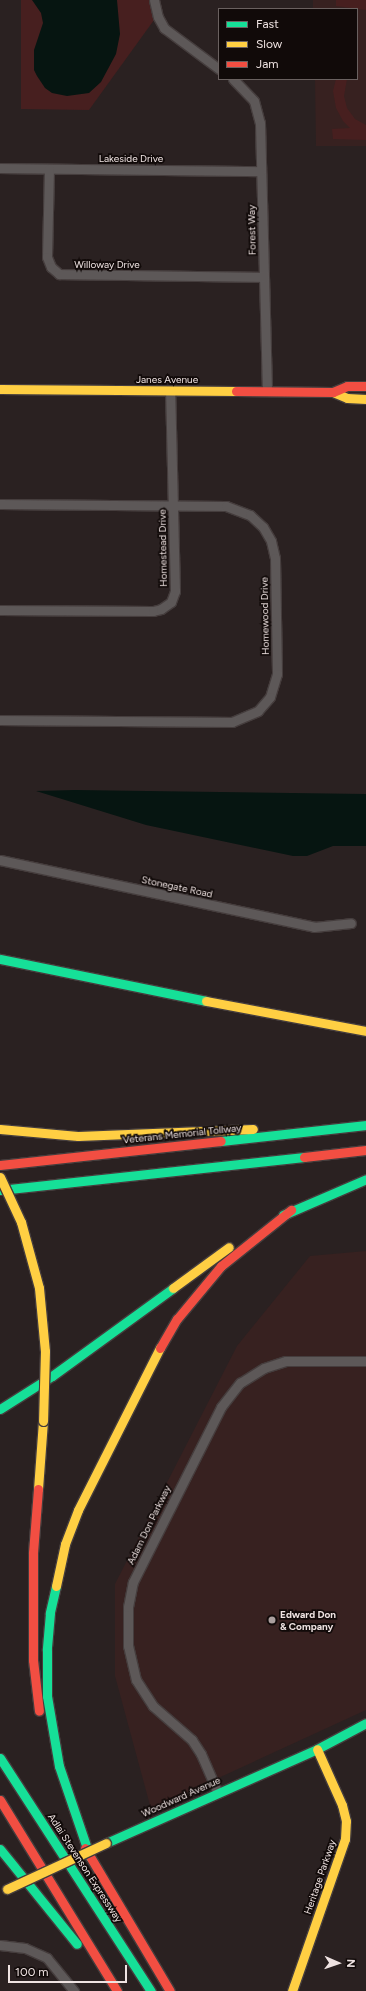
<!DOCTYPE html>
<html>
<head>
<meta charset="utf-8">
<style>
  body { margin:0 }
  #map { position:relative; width:366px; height:1991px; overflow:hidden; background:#2a2121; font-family:Figtree,sans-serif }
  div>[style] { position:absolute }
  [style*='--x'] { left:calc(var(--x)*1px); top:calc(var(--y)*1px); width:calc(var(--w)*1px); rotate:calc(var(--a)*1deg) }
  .built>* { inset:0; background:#372120 }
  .green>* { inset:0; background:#471f1f }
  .water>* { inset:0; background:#061511 }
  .roads { filter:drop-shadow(1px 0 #453d3d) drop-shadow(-1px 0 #453d3d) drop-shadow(0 1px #453d3d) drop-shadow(0 -1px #453d3d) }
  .street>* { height:9px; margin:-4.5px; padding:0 4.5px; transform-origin:4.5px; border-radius:4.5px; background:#5d5858 }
  .fast>* { height:9px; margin:-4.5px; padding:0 4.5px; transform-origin:4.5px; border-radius:4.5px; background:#16e098 }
  .slow>* { height:9px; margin:-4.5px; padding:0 4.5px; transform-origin:4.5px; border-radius:4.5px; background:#ffcf43 }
  .jam>* { height:9px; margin:-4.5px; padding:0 4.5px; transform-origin:4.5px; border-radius:4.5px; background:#f24e42 }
  .bridges { filter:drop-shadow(1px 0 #453d3d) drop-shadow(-1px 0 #453d3d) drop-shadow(0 1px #453d3d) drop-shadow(0 -1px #453d3d) }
  .slow-bridge>* { height:9px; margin:-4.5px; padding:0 4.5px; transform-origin:4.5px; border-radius:4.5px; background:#ffcf43 }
  .dots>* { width:11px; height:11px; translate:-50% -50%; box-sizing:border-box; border:2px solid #110a09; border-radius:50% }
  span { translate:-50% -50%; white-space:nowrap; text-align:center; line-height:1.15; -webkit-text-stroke:3.5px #110a09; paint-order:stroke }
  .street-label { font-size:10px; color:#efe3e2 }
  .poi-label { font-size:10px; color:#efe3e2; font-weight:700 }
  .left { translate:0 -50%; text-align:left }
  .legend { position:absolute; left:218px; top:8px; width:140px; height:72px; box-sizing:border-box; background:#110a09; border:1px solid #6a6160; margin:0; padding:5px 7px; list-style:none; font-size:12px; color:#efe3e2 }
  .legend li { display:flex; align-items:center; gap:8px; height:20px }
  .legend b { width:20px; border:1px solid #6a6160 }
  .north { position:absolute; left:318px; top:1943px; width:40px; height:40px; -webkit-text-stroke:3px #110a09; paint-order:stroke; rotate:92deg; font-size:11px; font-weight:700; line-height:16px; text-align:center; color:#efe3e2 }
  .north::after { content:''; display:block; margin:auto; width:14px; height:18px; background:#efe3e2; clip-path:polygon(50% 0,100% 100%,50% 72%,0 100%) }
  .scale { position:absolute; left:8px; top:1965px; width:119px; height:18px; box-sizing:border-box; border:2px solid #efe3e2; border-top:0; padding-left:5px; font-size:12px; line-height:14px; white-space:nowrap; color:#efe3e2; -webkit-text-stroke:3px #110a09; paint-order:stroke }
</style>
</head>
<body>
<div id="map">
  <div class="built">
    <i style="clip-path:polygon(313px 0,366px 0,366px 146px,316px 146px,315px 79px,357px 79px,357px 9px,313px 9px)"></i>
    <i style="clip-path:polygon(366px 1251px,366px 1710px,151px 1809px,115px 1676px,115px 1584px,237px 1346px,310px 1256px)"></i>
  </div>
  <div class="green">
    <i style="clip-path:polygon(21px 0,149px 0,154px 20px,89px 110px,21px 109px)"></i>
    <i style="clip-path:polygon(336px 0,366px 0,366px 10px,336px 6px)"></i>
    <i style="clip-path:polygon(336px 79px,347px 79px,344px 96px,347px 108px,355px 119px,366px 125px,366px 140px,333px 139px,332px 129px,350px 128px,343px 121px,336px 108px,333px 91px)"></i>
  </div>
  <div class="water">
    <i style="clip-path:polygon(32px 0,117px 0,120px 34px,116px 54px,101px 82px,89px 93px,67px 96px,52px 93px,45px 88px,37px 76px,34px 70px,34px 50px,43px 23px,41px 13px)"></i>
    <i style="clip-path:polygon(75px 790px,366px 794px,366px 846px,333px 846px,307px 856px,293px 856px,146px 825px,36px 791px)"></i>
  </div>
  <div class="roads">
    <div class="street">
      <i style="--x:154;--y:0;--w:17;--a:77"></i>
      <i style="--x:158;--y:17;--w:13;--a:61"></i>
      <i style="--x:164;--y:28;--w:69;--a:36.7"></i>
      <i style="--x:233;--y:79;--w:30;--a:46"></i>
      <i style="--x:254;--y:101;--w:23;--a:75"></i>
      <i style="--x:260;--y:123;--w:268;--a:88.5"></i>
      <i style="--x:0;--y:168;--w:261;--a:0.7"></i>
      <i style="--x:49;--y:169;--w:88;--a:91.3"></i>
      <i style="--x:47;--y:257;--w:11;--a:68"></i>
      <i style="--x:51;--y:267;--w:11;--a:41"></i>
      <i style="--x:59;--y:274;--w:205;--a:0.8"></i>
      <i style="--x:0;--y:504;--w:226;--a:0.5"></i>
      <i style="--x:226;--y:506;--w:26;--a:21"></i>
      <i style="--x:250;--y:515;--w:18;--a:43"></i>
      <i style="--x:263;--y:527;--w:16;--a:60"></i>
      <i style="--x:271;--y:541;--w:17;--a:77"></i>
      <i style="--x:275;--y:558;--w:116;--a:89"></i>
      <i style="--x:277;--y:674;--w:24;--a:107"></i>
      <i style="--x:270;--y:697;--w:18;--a:131"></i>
      <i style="--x:258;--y:711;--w:28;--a:157"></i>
      <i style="--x:232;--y:722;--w:232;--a:-179.5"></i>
      <i style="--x:0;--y:610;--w:153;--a:0.4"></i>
      <i style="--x:153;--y:611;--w:8;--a:-14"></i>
      <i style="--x:161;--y:609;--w:12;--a:-35"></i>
      <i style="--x:171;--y:602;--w:12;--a:-70"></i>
      <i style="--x:175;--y:591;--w:200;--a:-91.4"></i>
      <i style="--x:0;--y:860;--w:321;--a:12"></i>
      <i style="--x:314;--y:927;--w:37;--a:-6"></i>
      <i style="--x:218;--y:1793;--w:43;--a:-113.6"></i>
      <i style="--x:201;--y:1754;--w:17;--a:-123"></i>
      <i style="--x:192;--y:1740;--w:52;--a:-138.9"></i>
      <i style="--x:153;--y:1706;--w:31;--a:-123"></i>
      <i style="--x:136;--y:1680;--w:35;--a:-103"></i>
      <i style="--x:128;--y:1646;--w:39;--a:-90"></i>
      <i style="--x:128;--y:1607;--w:25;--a:-79"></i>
      <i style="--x:133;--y:1582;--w:196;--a:-63.3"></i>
      <i style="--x:221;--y:1407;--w:31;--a:-52"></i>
      <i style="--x:240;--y:1383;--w:28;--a:-32"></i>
      <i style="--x:264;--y:1368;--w:23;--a:-18"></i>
      <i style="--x:286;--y:1361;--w:80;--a:0"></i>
      <i style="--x:0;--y:1945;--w:25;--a:7"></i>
      <i style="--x:25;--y:1948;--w:24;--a:24"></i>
      <i style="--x:47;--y:1958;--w:43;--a:50.7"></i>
    </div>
    <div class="fast">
      <i style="--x:0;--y:959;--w:210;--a:11.5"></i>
      <i style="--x:221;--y:1141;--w:146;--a:-6.3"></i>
      <i style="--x:0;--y:1190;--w:306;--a:-6.2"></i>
      <i style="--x:283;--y:1215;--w:90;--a:-23.4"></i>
      <i style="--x:0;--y:1409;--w:62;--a:-32.4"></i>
      <i style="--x:52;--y:1376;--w:150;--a:-36"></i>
      <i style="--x:56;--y:1586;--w:28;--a:103"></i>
      <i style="--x:50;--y:1613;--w:37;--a:95"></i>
      <i style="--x:47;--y:1650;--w:46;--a:90"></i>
      <i style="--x:47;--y:1696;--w:71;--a:80.3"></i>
      <i style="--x:59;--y:1766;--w:96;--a:71.2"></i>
      <i style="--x:0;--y:1758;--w:278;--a:57.1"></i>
      <i style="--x:106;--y:1843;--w:231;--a:-24"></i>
      <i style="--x:317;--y:1749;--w:55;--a:-28"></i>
      <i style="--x:0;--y:1849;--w:122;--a:51"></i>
    </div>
    <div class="slow">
      <i style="--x:0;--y:389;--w:236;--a:0.5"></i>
      <i style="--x:333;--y:392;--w:15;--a:23"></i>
      <i style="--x:347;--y:398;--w:19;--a:3"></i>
      <i style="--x:206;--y:1001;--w:163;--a:10.6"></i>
      <i style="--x:0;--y:1129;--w:78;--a:5.1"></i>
      <i style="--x:78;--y:1136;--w:175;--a:-2.3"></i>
      <i style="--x:173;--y:1288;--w:69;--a:-36.2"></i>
      <i style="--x:38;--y:1489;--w:68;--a:-85.8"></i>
      <i style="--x:56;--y:1586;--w:43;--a:-77.9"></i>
      <i style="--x:65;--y:1544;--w:36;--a:-69"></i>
      <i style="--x:78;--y:1510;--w:182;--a:-63.2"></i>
      <i style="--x:292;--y:1991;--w:161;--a:-70.8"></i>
      <i style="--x:345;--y:1839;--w:18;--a:-87"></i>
      <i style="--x:346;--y:1821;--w:16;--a:-104"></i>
      <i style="--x:342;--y:1805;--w:61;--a:-114.1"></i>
    </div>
    <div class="jam">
      <i style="--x:236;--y:391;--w:97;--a:0.6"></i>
      <i style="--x:333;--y:392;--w:15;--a:-23"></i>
      <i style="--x:347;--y:386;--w:19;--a:0"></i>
      <i style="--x:304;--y:1157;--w:62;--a:-6.4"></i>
      <i style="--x:0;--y:1165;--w:222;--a:-6.2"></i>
      <i style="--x:160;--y:1348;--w:34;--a:-60"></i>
      <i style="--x:177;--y:1319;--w:69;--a:-50.3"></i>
      <i style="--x:221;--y:1266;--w:90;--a:-38.7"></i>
      <i style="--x:38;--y:1489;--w:64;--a:94.5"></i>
      <i style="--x:33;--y:1553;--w:107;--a:90"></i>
      <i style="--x:33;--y:1660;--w:51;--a:83.3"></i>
      <i style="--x:0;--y:1800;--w:224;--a:58.5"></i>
      <i style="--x:85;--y:1848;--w:166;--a:59.3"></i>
    </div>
  </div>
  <div class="bridges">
    <div class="slow-bridge">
      <i style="--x:0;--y:1177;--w:50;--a:65"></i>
      <i style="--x:21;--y:1222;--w:68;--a:74.7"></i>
      <i style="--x:39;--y:1288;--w:63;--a:84.6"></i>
      <i style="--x:45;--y:1351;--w:70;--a:91.6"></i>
      <i style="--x:7;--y:1889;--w:109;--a:-24.9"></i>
    </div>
  </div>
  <div class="dots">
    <i style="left:272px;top:1620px;background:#aa9f9e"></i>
  </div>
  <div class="street-label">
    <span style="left:131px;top:159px">Lakeside Drive</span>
    <span style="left:252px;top:230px;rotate:-91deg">Forest Way</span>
    <span style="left:107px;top:265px">Willoway Drive</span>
    <span style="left:167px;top:380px">Janes Avenue</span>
    <span style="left:163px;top:548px;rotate:-91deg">Homestead Drive</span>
    <span style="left:265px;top:616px;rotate:-91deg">Homewood Drive</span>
    <span style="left:177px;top:887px;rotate:12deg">Stonegate Road</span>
    <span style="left:182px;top:1134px;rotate:-6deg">Veterans Memorial Tollway</span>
    <span style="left:149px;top:1525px;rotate:-64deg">Adam Don Parkway</span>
    <span style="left:181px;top:1797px;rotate:-24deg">Woodward Avenue</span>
    <span style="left:85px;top:1868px;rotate:57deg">Adlai Stevenson Expressway</span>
    <span style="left:320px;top:1877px;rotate:-71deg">Heritage Parkway</span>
  </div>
  <div class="poi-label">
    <span class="left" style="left:280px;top:1620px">Edward Don<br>&amp; Company</span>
  </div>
  <ul class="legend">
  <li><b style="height:5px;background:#16e098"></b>Fast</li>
  <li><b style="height:5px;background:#ffcf43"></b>Slow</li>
  <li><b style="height:5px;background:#f24e42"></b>Jam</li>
  </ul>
  <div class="north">N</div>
  <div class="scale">100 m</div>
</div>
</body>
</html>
